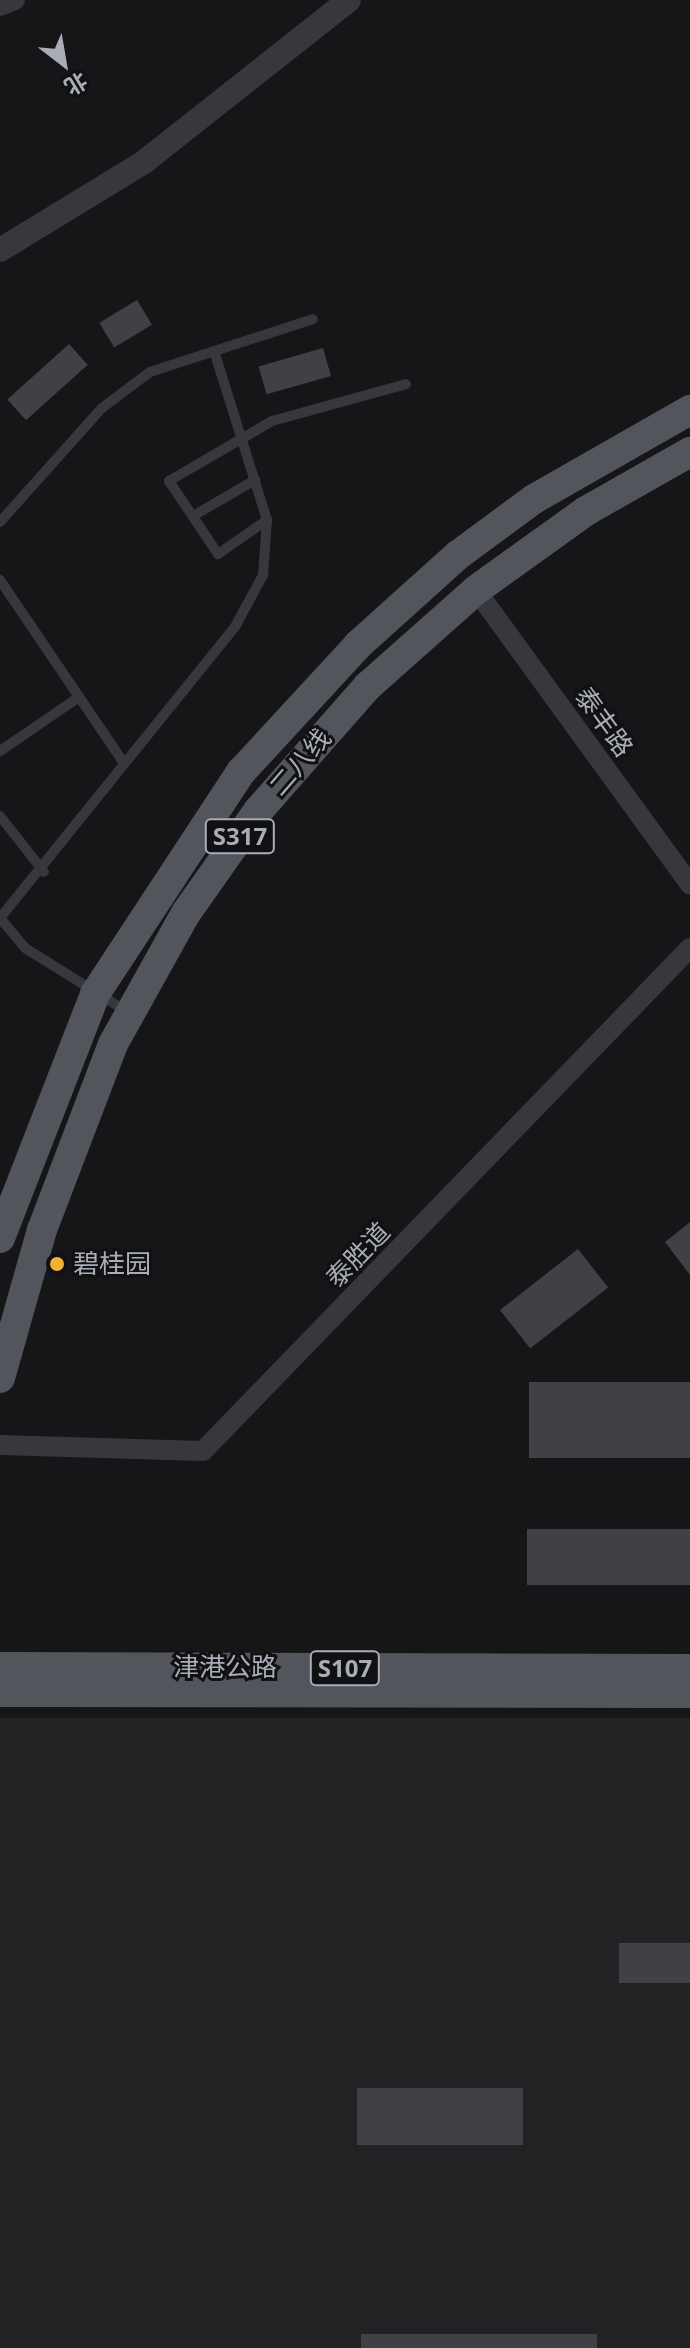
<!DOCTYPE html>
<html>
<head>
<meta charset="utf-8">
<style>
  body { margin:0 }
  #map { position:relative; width:690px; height:2348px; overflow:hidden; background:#161618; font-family:"Open Sans","Noto Sans SC",sans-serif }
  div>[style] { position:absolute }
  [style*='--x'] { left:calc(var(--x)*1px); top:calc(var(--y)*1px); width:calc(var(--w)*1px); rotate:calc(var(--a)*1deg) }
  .built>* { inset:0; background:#222225; transform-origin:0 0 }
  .building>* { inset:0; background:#404145; transform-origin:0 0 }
  .service>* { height:10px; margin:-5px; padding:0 5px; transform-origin:5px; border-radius:5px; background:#37383d }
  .minor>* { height:20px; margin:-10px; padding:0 10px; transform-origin:10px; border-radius:10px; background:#37383d }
  .tertiary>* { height:24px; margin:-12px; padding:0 12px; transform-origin:12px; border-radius:12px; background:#37383d }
  .primary>* { height:30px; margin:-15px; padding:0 15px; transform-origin:15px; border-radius:15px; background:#53555c }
  .dots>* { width:22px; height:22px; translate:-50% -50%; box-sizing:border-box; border:4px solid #111113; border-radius:50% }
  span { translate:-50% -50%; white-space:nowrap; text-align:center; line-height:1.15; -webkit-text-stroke:6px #111113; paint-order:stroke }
  .shield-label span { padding:2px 6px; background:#111113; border:2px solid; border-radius:6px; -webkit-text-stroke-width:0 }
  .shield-label { font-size:24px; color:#a8adb8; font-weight:700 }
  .street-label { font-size:26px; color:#a8adb8 }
  .poi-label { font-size:26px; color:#a8adb8 }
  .left { translate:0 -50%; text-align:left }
  .north { position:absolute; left:24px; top:24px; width:80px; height:80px; -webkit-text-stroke:6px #111113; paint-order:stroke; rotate:149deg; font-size:22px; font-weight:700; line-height:32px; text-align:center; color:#a8adb8 }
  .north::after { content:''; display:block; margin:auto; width:28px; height:36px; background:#a8adb8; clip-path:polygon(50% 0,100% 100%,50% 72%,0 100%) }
</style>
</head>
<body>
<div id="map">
  <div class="built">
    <i style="left:690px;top:1718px;width:630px;height:690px;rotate:90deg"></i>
  </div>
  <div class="building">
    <i style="left:137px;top:300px;width:29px;height:44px;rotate:59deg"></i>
    <i style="left:69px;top:344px;width:28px;height:83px;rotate:48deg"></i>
    <i style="left:323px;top:348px;width:29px;height:67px;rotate:74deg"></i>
    <i style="clip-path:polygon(690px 1222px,690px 1275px,665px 1242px)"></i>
    <i style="left:578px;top:1249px;width:49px;height:99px;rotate:52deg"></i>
    <i style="left:529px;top:1382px;width:161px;height:76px"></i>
    <i style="left:690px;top:1529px;width:56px;height:163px;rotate:90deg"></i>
    <i style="left:690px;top:1943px;width:40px;height:71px;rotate:90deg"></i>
    <i style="left:357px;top:2088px;width:166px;height:57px"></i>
    <i style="left:361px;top:2334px;width:236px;height:14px"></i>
  </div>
  <div class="service">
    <i style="--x:193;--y:516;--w:72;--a:-30.1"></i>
    <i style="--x:267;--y:520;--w:60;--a:145.2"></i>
    <i style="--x:218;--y:554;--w:88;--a:-123.9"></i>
    <i style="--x:169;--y:481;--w:119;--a:-30.2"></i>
    <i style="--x:272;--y:421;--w:139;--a:-15.4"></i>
    <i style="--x:0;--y:522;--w:153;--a:-48.2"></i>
    <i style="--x:102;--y:408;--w:60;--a:-36.9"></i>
    <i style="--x:150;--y:372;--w:171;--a:-18"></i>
    <i style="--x:0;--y:580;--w:216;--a:55.9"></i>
    <i style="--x:0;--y:751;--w:96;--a:-34.4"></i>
    <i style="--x:0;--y:816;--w:71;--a:51.8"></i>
    <i style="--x:0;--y:918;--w:376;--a:-51.1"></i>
    <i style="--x:236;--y:625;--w:57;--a:-61.6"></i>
    <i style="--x:263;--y:575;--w:55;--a:-85.8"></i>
    <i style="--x:267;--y:520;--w:177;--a:-107.4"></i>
    <i style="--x:0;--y:918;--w:39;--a:50"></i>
    <i style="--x:25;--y:948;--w:121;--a:31.9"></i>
  </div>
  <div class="minor">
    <i style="--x:0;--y:6;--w:16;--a:-22"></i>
    <i style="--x:476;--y:590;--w:364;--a:54"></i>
    <i style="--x:0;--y:1445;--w:203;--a:1.7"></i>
    <i style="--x:203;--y:1451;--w:700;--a:-45.93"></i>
  </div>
  <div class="tertiary">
    <i style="--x:0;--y:250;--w:169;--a:-31.4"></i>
    <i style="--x:144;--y:162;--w:261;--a:-38.3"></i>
  </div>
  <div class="primary">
    <i style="--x:0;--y:1238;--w:262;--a:-68.7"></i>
    <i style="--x:95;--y:994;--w:266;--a:-56.7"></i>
    <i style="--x:241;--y:772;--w:173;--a:-47.3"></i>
    <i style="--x:358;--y:645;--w:135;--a:-42"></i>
    <i style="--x:458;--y:555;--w:94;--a:-36.4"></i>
    <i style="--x:534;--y:499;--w:180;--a:-29.7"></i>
    <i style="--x:0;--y:1378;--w:154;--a:-74.2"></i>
    <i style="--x:42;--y:1230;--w:199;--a:-69.1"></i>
    <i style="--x:113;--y:1044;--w:150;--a:-60.9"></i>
    <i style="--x:186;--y:913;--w:125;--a:-54.8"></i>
    <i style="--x:258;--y:811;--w:167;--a:-48.7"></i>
    <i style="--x:368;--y:686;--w:144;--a:-41.6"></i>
    <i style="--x:476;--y:590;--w:135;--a:-35.7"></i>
    <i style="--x:586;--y:511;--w:120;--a:-29.6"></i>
    <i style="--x:0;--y:1667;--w:690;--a:0.17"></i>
    <i style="--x:0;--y:1692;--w:690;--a:0.08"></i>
  </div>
  <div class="dots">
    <i style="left:57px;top:1264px;background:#f2b134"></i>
  </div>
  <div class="shield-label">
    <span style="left:240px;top:836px">S317</span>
    <span style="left:345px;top:1668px">S107</span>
  </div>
  <div class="street-label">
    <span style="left:604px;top:722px;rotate:54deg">泰丰路</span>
    <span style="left:300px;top:762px;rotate:-49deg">二八线</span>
    <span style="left:358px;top:1255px;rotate:-46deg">泰胜道</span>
    <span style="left:225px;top:1667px">津港公路</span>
  </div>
  <div class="poi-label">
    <span class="left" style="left:73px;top:1264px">碧桂园</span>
  </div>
  <div class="north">北</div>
</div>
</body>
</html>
